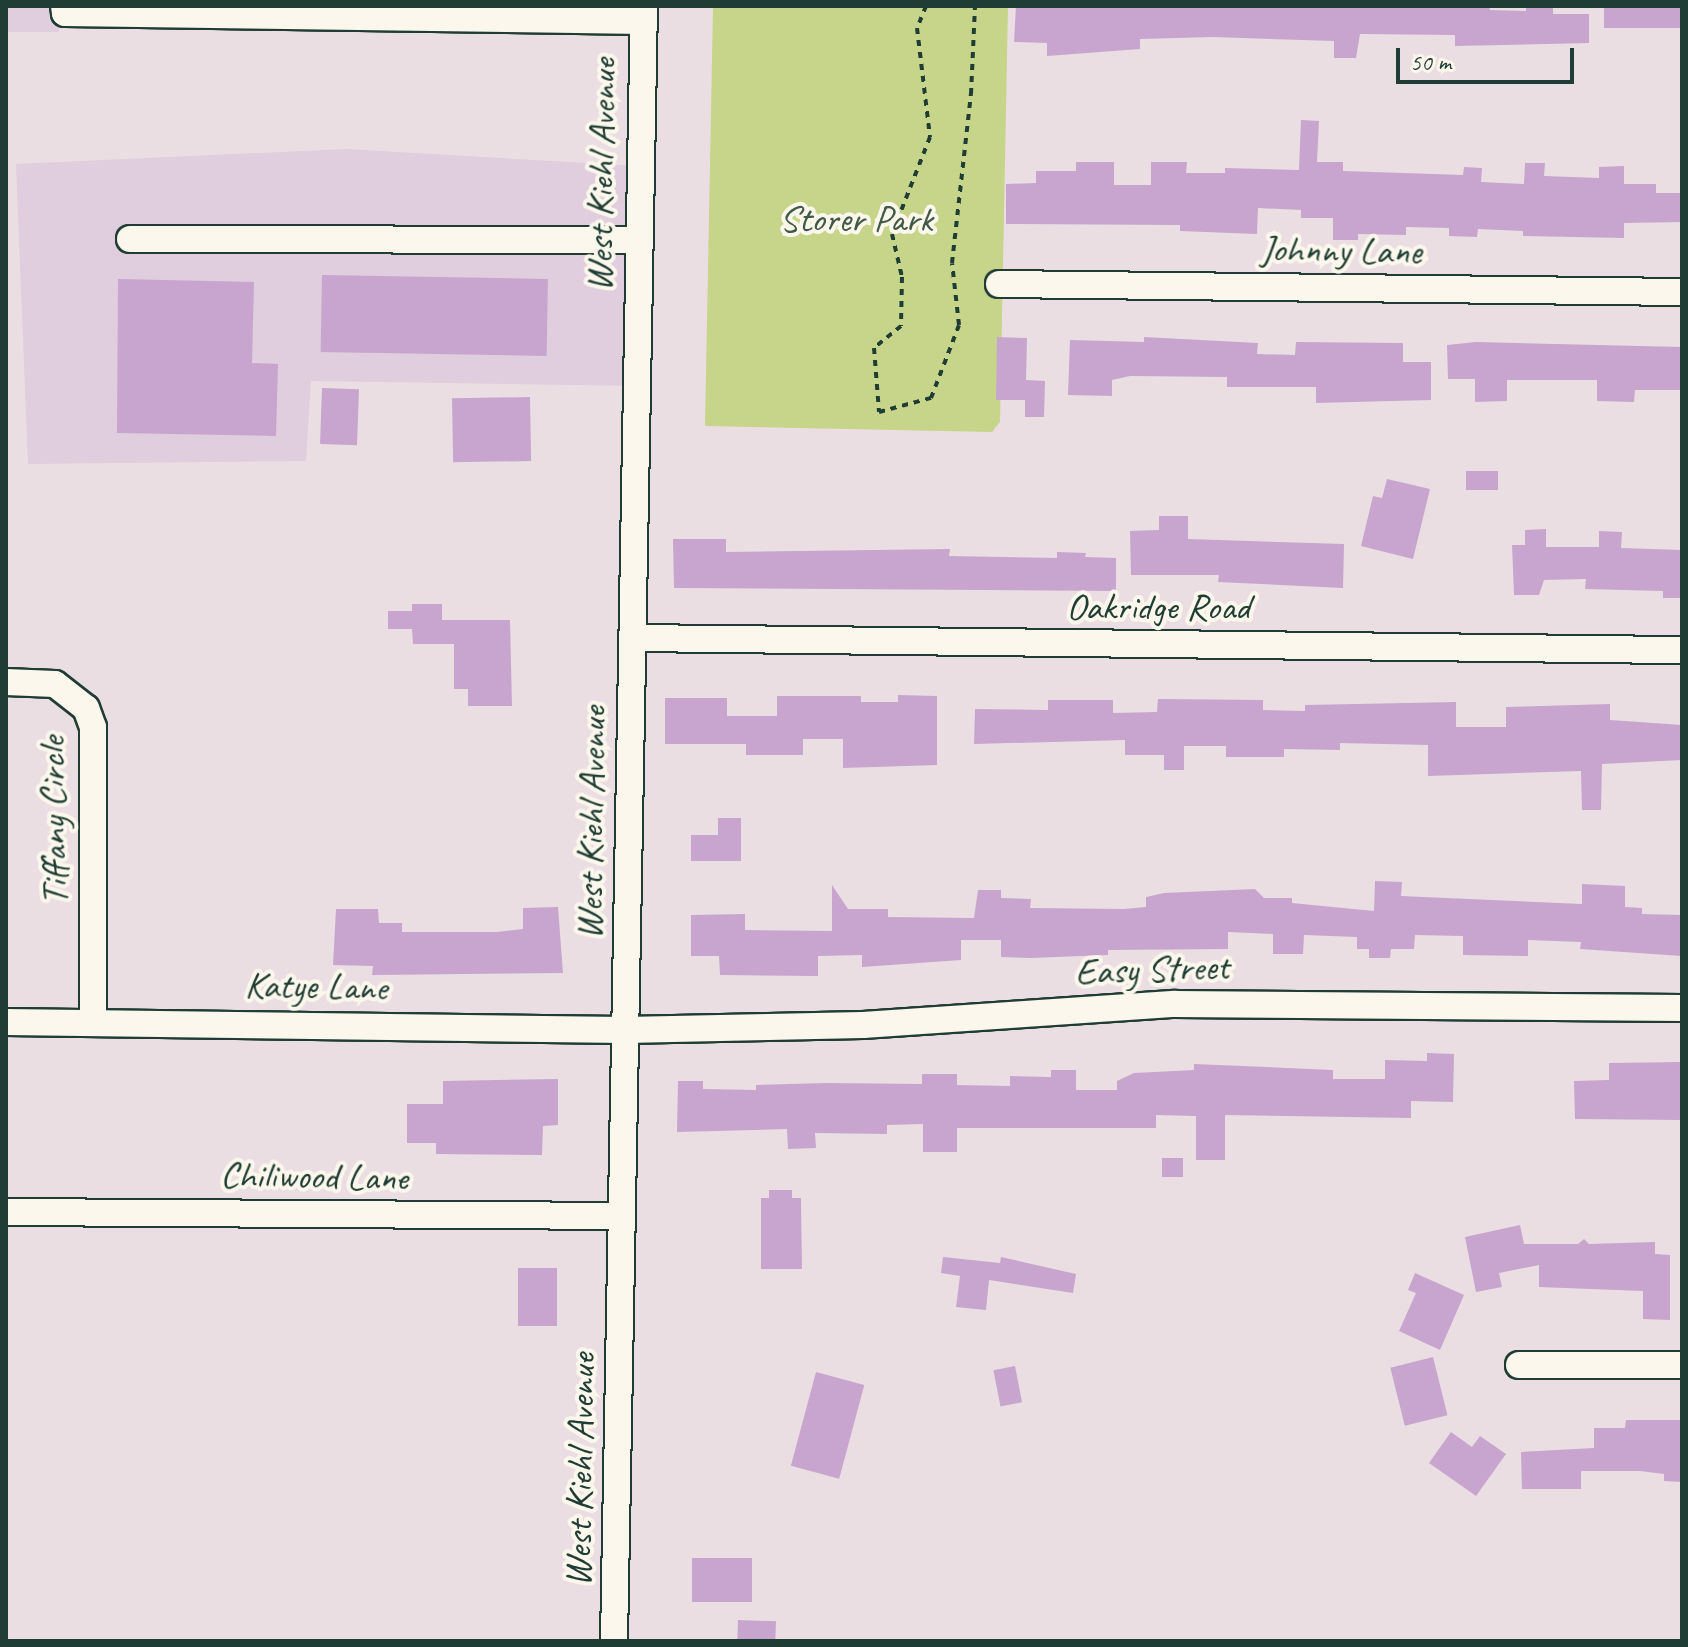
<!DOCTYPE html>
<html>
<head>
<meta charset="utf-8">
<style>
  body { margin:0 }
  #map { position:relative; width:1688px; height:1647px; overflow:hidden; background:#ebdee3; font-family:Caveat,sans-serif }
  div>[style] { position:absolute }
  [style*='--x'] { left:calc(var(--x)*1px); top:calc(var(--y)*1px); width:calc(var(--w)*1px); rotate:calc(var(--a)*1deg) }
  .built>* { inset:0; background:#e0cddd; transform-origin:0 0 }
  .green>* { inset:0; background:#c6d589 }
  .building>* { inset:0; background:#c7a5ce; transform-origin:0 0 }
  .path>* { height:4px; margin-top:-2px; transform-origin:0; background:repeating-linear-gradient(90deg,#1f3d34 0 6px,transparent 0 12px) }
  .roads { filter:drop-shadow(2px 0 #1f3d34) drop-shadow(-2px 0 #1f3d34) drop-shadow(0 2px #1f3d34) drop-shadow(0 -2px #1f3d34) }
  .minor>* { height:26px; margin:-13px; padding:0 13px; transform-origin:13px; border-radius:13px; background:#fbf7ec }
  span { translate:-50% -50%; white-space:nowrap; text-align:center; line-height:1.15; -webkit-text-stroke:8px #fbf7ec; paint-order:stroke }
  .street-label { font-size:38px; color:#1f3d34 }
  .park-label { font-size:38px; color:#405b45 }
  .frame { position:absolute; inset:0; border:8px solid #1f3d34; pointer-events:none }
  .scale { position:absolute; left:1396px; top:48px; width:178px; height:36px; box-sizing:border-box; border:4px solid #1f3d34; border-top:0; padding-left:10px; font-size:24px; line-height:28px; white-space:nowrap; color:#1f3d34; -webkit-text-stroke:6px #fbf7ec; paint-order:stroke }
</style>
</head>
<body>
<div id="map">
  <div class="built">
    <i style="left:6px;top:6px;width:53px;height:26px"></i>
    <i style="clip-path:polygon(346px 149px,638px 166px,636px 386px,311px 381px,306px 461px,28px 464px,16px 164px)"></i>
  </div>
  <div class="green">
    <i style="clip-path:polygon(713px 6px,1008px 6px,1000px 422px,992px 432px,705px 426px)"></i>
  </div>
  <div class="building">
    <i style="clip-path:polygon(1016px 6px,1489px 6px,1490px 10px,1526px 11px,1526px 6px,1553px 6px,1553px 14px,1589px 14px,1589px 43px,1455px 46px,1455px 35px,1360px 34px,1356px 58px,1334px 58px,1334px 41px,1213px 37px,1140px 39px,1140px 49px,1047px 56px,1047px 43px,1014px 42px)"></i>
    <i style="left:1604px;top:6px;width:78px;height:22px"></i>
    <i style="clip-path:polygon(1301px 120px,1319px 121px,1317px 162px,1343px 162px,1343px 171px,1463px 175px,1464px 167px,1482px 168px,1481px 182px,1524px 184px,1525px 163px,1545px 163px,1544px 176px,1599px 178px,1599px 167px,1624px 166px,1624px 184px,1656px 184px,1656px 193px,1682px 193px,1682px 222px,1624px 223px,1624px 238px,1523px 236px,1523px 231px,1478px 229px,1477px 237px,1449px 236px,1449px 228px,1406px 227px,1406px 235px,1358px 234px,1358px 240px,1333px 240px,1333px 218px,1301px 218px,1301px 210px,1258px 208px,1257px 234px,1180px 231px,1180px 225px,1006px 224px,1006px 184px,1036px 183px,1036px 171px,1076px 171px,1076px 162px,1114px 162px,1114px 185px,1151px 185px,1151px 162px,1187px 162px,1186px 173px,1225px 173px,1225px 168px,1299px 170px)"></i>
    <i style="left:322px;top:275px;width:226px;height:77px;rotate:1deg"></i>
    <i style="clip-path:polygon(118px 279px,254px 282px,252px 363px,278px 364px,276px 436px,117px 433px)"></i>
    <i style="clip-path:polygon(997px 337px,1027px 338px,1026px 380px,1045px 381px,1044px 417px,1025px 417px,1025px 400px,996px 400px)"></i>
    <i style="clip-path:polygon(1144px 337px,1258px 343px,1257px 354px,1295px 355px,1296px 342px,1403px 343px,1403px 362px,1431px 362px,1431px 400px,1316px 403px,1316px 387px,1227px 387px,1227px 377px,1130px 376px,1112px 380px,1112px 396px,1068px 395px,1070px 340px,1144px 342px)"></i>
    <i style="clip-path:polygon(1476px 342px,1682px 347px,1682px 390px,1635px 390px,1634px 402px,1597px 401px,1597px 380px,1507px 380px,1507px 401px,1475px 402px,1475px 379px,1448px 379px,1447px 345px)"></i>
    <i style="left:322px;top:388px;width:37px;height:56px;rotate:2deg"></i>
    <i style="left:530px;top:397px;width:64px;height:78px;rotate:89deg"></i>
    <i style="left:1498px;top:471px;width:19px;height:32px;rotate:90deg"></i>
    <i style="clip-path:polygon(1387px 479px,1430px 489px,1413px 559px,1361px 546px,1373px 496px,1382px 498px)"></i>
    <i style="clip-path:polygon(1159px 516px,1188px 516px,1188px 539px,1344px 544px,1343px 588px,1218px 582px,1219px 575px,1131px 575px,1130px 531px,1159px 530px)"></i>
    <i style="clip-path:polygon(1546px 529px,1546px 547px,1599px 547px,1599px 531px,1622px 532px,1621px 548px,1682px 550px,1682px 598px,1663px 598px,1663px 591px,1585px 589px,1586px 579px,1544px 580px,1539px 595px,1514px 595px,1512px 545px,1525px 545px,1525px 530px)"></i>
    <i style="clip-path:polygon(673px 539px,726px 539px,726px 552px,950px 549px,949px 556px,1057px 558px,1057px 552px,1086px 553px,1085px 557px,1116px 558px,1116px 591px,674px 588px)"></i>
    <i style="clip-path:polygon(412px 604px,442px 604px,442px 620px,510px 620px,512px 706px,468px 706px,468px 689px,454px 689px,454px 644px,413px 644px,412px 629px,388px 629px,388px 611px,412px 611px)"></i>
    <i style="clip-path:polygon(898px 695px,937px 696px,937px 765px,843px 768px,843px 739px,803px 739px,803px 755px,746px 755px,746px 744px,665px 744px,665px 698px,727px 698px,727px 716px,777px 716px,777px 696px,861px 696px,861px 702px,898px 702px)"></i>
    <i style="clip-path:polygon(1158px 699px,1263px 700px,1263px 710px,1305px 711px,1305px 705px,1456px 702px,1456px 727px,1506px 727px,1506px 707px,1610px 704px,1610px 720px,1682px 725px,1682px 760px,1602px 764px,1601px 810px,1582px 810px,1581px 771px,1428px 776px,1428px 745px,1340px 743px,1340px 750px,1284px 749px,1284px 757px,1226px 757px,1226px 746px,1184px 746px,1184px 770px,1164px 770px,1164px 755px,1125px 755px,1125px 740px,974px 744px,975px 709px,1048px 710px,1048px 700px,1113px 700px,1113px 713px,1157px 712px)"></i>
    <i style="clip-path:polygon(718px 818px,741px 818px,741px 861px,691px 861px,691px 835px,718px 835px)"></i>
    <i style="clip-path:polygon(1375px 881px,1402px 882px,1401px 896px,1582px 904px,1582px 884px,1625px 886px,1625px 907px,1642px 908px,1642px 914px,1682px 915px,1682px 956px,1580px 949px,1581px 942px,1528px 940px,1528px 956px,1463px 955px,1463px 936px,1415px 935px,1414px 949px,1391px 949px,1390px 958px,1369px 958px,1369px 949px,1357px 949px,1357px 937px,1304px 935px,1303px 954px,1273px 954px,1273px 934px,1228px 932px,1228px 949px,1108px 950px,1108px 955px,1030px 958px,1001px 957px,1001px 940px,961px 940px,961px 960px,862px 967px,862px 955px,818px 956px,818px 976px,720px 975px,719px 956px,691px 956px,691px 915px,745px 914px,745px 930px,832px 931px,832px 885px,848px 909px,888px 909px,888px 917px,974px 918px,978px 890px,1001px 890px,1001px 898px,1031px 899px,1030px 908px,1124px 909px,1146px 907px,1146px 897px,1164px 893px,1255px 889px,1264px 898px,1292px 898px,1292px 903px,1374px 911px)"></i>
    <i style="clip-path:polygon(558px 907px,563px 973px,372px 975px,373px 966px,333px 965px,336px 909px,378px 909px,379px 923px,402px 923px,402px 932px,497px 932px,523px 929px,523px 908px)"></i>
    <i style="clip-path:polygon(1427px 1053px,1454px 1054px,1453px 1102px,1411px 1101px,1411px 1118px,1225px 1115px,1225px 1160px,1196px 1160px,1196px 1116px,1156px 1115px,1156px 1128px,957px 1128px,957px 1152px,923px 1152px,923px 1124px,887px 1125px,887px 1134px,815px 1133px,816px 1148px,788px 1149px,787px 1129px,677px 1132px,678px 1081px,703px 1081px,703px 1089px,756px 1090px,756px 1085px,827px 1083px,922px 1084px,922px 1074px,957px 1074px,957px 1085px,1010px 1086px,1010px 1076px,1051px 1077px,1051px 1070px,1076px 1070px,1076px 1090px,1117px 1090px,1117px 1081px,1134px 1073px,1194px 1070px,1194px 1064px,1333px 1070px,1333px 1079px,1385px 1079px,1385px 1060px,1427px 1061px)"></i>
    <i style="clip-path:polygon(1682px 1062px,1682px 1120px,1575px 1119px,1574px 1081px,1609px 1080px,1609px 1063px)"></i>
    <i style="clip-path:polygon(558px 1079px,558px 1125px,543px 1126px,542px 1155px,436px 1154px,436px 1143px,407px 1143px,407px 1104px,443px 1104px,443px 1081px)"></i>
    <i style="left:1162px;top:1158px;width:21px;height:19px"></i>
    <i style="clip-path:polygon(769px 1190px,792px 1190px,792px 1198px,801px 1198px,802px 1269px,761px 1269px,761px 1198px,769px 1198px)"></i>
    <i style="clip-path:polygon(1520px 1225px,1524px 1244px,1578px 1244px,1584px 1239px,1589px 1244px,1655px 1242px,1655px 1254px,1670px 1255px,1670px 1320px,1643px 1319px,1643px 1291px,1539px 1287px,1539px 1265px,1499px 1273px,1502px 1287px,1476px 1292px,1465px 1237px)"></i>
    <i style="clip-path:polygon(943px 1257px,1000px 1263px,1001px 1257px,1076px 1274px,1073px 1293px,989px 1280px,986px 1310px,956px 1307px,960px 1276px,941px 1273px)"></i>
    <i style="left:518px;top:1268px;width:39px;height:58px"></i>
    <i style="clip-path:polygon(1415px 1273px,1464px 1295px,1440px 1350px,1399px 1331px,1416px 1293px,1408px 1290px)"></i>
    <i style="left:1433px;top:1357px;width:60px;height:44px;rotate:76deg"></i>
    <i style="left:1015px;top:1366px;width:37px;height:22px;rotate:79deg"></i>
    <i style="left:816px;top:1372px;width:50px;height:97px;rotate:15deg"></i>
    <i style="clip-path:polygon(1626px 1420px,1682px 1420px,1682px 1482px,1664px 1481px,1664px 1474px,1640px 1471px,1581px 1471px,1581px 1489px,1522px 1489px,1521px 1452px,1594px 1448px,1594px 1428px,1625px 1428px)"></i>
    <i style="clip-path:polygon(1451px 1432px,1472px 1447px,1480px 1436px,1506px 1454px,1476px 1496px,1429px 1463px)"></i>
    <i style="left:692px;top:1558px;width:60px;height:44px"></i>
    <i style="left:738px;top:1620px;width:38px;height:21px;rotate:2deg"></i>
  </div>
  <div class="path">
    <i style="--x:926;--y:6;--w:24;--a:112"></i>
    <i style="--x:917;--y:28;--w:110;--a:83.2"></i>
    <i style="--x:930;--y:137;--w:104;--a:111.4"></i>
    <i style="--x:892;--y:234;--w:44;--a:76.9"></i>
    <i style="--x:902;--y:277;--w:49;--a:91.2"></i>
    <i style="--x:901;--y:326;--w:35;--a:141"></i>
    <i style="--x:874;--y:348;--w:64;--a:85.5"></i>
    <i style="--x:879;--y:412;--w:54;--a:-15.1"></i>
    <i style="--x:931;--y:398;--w:78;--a:-69"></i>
    <i style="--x:959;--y:325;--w:62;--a:-96.4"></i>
    <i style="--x:952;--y:263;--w:170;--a:-83.6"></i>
    <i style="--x:971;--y:94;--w:88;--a:-87.4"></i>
  </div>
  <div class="roads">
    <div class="minor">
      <i style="--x:64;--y:6;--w:7;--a:82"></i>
      <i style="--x:65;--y:13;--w:578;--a:0.79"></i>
      <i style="--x:130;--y:239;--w:507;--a:0.11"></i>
      <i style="--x:999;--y:284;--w:683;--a:0.67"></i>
      <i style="--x:634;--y:638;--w:1048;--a:0.66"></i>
      <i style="--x:6;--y:682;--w:49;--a:2.3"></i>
      <i style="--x:55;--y:684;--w:39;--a:38"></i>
      <i style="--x:86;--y:708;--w:20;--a:70"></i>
      <i style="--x:93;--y:727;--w:295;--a:90"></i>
      <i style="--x:6;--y:1022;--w:619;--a:0.74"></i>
      <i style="--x:625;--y:1030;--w:238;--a:-1.2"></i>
      <i style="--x:863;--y:1025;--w:313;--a:-3.9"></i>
      <i style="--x:1175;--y:1004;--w:507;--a:0.45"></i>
      <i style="--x:6;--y:1212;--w:615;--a:0.37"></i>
      <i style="--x:1519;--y:1365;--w:163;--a:0"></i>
      <i style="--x:614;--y:1641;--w:1635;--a:-88.95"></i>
    </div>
  </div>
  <div class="street-label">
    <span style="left:601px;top:175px;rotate:-89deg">West Kiehl Avenue</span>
    <span style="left:1341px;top:250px;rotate:1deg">Johnny Lane</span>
    <span style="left:1158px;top:607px">Oakridge Road</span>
    <span style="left:53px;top:821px;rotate:-91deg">Tiffany Circle</span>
    <span style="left:591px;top:823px;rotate:-89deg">West Kiehl Avenue</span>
    <span style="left:1152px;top:969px;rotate:-2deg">Easy Street</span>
    <span style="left:316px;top:986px;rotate:1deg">Katye Lane</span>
    <span style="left:314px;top:1176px;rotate:1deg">Chiliwood Lane</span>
    <span style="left:580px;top:1470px;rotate:-89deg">West Kiehl Avenue</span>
  </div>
  <div class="park-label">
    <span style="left:856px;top:219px">Storer Park</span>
  </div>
  <div class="frame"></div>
  <div class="scale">50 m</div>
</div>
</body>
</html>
